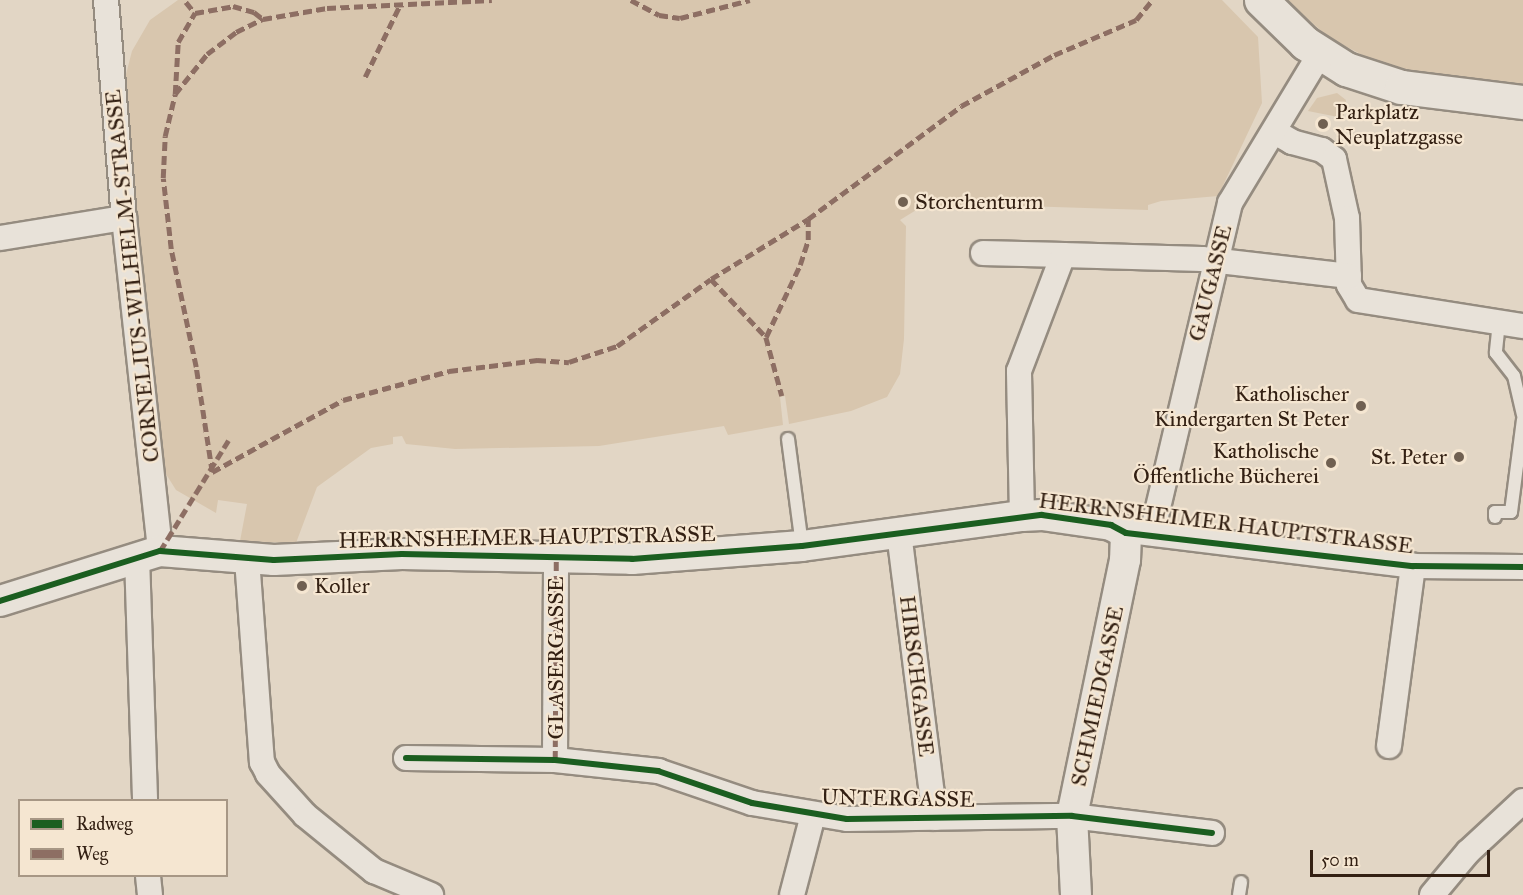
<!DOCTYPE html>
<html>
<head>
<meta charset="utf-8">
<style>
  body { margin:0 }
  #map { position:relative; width:1523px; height:895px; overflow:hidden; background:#e2d6c5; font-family:"IM FELL Great Primer",serif }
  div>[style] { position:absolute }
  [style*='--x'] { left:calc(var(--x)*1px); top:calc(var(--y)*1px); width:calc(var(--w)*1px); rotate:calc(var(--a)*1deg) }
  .green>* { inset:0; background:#d8c6ae }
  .roads { filter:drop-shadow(2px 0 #958c80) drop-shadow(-2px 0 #958c80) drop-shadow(0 2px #958c80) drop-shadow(0 -2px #958c80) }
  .service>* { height:12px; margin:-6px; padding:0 6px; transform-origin:6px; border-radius:6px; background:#e8e2d9 }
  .minor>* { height:24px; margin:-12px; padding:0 12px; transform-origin:12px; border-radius:12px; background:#e8e2d9 }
  .tertiary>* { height:30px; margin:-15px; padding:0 15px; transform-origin:15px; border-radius:15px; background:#e8e2d9 }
  .secondary>* { height:33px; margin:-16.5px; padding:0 16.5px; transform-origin:16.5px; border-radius:16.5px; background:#e8e2d9 }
  .quiet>* { height:4.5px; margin-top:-2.25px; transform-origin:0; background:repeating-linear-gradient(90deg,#8d6e63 0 9px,transparent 0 13.5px) }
  .cycleway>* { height:6px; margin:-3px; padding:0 3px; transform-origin:3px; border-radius:3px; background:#1b5e20 }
  .dots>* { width:16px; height:16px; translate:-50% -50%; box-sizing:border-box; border:3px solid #f5e6d1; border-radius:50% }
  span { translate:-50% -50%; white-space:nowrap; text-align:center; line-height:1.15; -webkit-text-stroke:4.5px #f5e6d1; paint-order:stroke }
  .poi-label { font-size:22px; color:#332013 }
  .left { translate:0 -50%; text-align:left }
  .right { translate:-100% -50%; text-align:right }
  .street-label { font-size:22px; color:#332013 }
  .legend { position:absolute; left:18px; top:799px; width:210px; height:78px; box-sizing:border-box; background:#f5e6d1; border:2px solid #a79785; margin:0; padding:8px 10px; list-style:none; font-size:18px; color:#332013 }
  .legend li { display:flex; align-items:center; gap:12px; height:30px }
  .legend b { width:30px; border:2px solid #a79785 }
  .scale { position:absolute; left:1310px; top:850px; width:180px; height:27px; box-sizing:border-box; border:3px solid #332013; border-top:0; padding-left:8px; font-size:18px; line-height:21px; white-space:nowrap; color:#332013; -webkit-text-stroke:4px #f5e6d1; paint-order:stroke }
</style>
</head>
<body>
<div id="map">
  <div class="green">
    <i style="clip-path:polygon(178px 0,1222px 0,1258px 37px,1262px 103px,1218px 196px,1161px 201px,1148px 205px,1148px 210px,1023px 206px,968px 206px,967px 209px,926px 204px,900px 220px,906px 226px,904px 339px,900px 374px,887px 397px,851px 411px,789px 424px,785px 396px,780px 397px,783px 425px,728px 435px,724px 426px,599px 446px,455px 449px,406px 444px,402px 436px,393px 437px,393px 444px,371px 448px,317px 487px,296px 543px,240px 541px,247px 504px,218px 500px,216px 513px,176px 490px,161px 466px,125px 78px,132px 51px,150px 20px)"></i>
    <i style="clip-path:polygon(1287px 0,1523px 0,1523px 91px,1425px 75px,1374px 61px,1328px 37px)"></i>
    <i style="clip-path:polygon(1337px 93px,1346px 100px,1343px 118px,1308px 111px,1317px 98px)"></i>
  </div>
  <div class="roads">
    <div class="service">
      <i style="--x:1499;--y:322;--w:31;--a:96"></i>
      <i style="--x:1496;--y:353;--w:29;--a:52"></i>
      <i style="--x:1514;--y:376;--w:40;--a:77"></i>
      <i style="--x:788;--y:439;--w:108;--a:82.5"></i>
      <i style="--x:1495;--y:517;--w:5;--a:-90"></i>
      <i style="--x:1495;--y:512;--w:16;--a:0"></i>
      <i style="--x:1511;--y:512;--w:93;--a:-82.6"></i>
      <i style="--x:1239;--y:895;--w:13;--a:-81"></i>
    </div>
    <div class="minor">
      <i style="--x:106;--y:0;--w:219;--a:85.3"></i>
      <i style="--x:124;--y:218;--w:335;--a:83.8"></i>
      <i style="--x:1275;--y:132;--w:20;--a:30"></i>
      <i style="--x:1292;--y:142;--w:31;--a:15"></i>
      <i style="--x:1322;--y:150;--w:15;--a:37"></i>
      <i style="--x:1334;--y:159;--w:60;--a:77.6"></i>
      <i style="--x:1347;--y:218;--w:67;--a:88.3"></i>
      <i style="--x:1349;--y:285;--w:17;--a:59"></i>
      <i style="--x:1358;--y:300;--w:167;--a:9"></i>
      <i style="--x:0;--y:238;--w:126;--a:-9.2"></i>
      <i style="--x:983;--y:253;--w:80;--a:1.4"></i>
      <i style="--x:1022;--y:516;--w:145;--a:-91.2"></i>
      <i style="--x:1019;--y:371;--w:124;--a:-69.2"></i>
      <i style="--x:1063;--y:255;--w:139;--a:1.6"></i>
      <i style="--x:1202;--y:259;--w:148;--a:6.6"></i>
      <i style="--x:1138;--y:532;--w:277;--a:7"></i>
      <i style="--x:1413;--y:566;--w:110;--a:0.5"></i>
      <i style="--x:899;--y:533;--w:287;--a:82.8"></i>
      <i style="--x:1152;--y:533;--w:339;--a:-76.7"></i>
      <i style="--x:1230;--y:203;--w:174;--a:-58.9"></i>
      <i style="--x:137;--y:557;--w:243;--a:88.1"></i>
      <i style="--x:247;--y:559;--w:204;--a:85.8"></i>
      <i style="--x:262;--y:762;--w:13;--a:63"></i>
      <i style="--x:268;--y:774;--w:55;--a:47.9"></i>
      <i style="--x:305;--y:815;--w:89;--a:39.1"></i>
      <i style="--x:374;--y:871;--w:62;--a:22.8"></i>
      <i style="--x:1389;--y:746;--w:182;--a:-82.4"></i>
      <i style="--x:406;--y:758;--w:149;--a:0.8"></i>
      <i style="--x:555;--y:760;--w:104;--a:6.1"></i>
      <i style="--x:658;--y:771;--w:99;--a:18.8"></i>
      <i style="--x:752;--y:803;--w:96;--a:9.6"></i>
      <i style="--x:847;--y:819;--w:225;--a:-0.8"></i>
      <i style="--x:1072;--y:816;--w:141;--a:6.9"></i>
      <i style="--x:555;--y:760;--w:204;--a:-89.7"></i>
      <i style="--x:148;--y:876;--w:19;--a:84"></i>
      <i style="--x:792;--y:895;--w:83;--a:-75.3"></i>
      <i style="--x:1432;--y:895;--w:56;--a:-50.1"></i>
      <i style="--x:1468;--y:852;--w:75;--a:-42.8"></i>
    </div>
    <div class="tertiary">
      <i style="--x:0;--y:601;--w:168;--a:-17.4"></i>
      <i style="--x:160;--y:551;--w:114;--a:4.5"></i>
      <i style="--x:274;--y:560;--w:128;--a:-2.7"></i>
      <i style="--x:402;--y:554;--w:230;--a:1.2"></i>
      <i style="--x:632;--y:559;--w:170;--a:-4.4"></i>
      <i style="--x:802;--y:546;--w:222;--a:-7.8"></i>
      <i style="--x:1022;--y:516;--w:20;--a:-3"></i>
      <i style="--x:1042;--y:515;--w:70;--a:8.2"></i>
      <i style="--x:1111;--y:525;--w:17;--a:28"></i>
      <i style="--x:1126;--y:533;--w:27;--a:92"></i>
      <i style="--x:1125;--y:560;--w:261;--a:101.7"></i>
      <i style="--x:1072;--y:816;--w:79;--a:87.1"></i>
    </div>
    <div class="secondary">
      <i style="--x:1261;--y:0;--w:62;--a:44.3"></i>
      <i style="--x:1305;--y:43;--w:49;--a:32.4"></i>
      <i style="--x:1346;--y:69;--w:58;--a:18.1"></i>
      <i style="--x:1401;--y:87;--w:123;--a:7"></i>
    </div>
  </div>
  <div class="quiet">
    <i style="--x:631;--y:0;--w:32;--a:28"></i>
    <i style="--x:659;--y:15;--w:21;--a:8"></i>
    <i style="--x:680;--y:18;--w:72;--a:-14.4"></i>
    <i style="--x:186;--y:2;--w:14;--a:51"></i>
    <i style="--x:365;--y:77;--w:80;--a:-64.1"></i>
    <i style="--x:175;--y:94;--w:52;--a:-86.7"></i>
    <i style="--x:178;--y:42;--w:34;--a:-60"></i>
    <i style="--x:195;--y:13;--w:39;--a:-10"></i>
    <i style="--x:233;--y:6;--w:22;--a:16"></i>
    <i style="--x:254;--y:12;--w:11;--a:38"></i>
    <i style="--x:711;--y:279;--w:80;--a:46.5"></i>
    <i style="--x:766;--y:337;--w:61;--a:74.8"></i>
    <i style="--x:766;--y:337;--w:80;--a:-64.7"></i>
    <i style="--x:800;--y:265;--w:26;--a:-72"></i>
    <i style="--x:808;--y:240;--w:21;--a:-90"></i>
    <i style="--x:212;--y:472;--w:149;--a:-28.8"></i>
    <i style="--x:343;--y:400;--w:110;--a:-15.3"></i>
    <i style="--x:449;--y:371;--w:89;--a:-7.1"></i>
    <i style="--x:537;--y:360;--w:32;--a:4"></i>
    <i style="--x:569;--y:362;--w:51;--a:-18.4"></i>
    <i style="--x:617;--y:346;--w:115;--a:-35.5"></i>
    <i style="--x:711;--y:279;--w:114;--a:-31.7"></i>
    <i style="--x:808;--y:219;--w:190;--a:-36.4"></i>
    <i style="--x:961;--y:106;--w:106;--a:-28.7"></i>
    <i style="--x:1054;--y:55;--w:89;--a:-23.1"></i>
    <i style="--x:1136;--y:20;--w:26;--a:-51"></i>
    <i style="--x:212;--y:472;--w:106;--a:-98.7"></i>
    <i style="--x:196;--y:367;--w:121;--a:-102"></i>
    <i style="--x:171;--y:249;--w:71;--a:-96.4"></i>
    <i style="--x:163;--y:178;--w:42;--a:-87.3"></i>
    <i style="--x:165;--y:136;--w:43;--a:-76.6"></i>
    <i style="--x:175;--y:94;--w:51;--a:-51.3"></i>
    <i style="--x:207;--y:54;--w:36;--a:-37"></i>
    <i style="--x:236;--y:32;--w:30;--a:-26"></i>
    <i style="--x:263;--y:19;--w:65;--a:-9.8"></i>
    <i style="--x:327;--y:8;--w:165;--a:-2.8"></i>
    <i style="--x:160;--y:551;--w:135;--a:-58.3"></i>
    <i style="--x:555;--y:760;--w:204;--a:-89.7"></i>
  </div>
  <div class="cycleway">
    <i style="--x:0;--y:601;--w:168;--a:-17.4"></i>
    <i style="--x:160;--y:551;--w:114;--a:4.5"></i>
    <i style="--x:274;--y:560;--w:128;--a:-2.7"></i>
    <i style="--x:402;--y:554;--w:230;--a:1.2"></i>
    <i style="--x:632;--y:559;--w:170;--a:-4.4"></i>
    <i style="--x:802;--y:546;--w:242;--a:-7.4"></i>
    <i style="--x:1042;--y:515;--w:70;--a:8.2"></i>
    <i style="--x:1111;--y:525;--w:17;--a:28"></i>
    <i style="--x:1126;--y:533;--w:289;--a:6.6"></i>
    <i style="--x:1413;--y:566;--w:110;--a:0.5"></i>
    <i style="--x:406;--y:758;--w:149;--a:0.8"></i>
    <i style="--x:555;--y:760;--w:104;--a:6.1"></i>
    <i style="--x:658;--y:771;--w:99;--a:18.8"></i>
    <i style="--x:752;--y:803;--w:96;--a:9.6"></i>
    <i style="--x:847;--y:819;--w:225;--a:-0.8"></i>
    <i style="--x:1072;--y:816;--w:141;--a:6.9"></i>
  </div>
  <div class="dots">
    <i style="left:1323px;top:124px;background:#706051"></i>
    <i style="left:903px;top:202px;background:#706051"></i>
    <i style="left:1361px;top:406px;background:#706051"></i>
    <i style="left:1459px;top:457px;background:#706051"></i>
    <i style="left:1331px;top:463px;background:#706051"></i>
    <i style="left:302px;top:586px;background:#706051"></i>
  </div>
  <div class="poi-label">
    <span class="left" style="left:1335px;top:124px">Parkplatz<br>Neuplatzgasse</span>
    <span class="left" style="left:915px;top:202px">Storchenturm</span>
    <span class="right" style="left:1349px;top:406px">Katholischer<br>Kindergarten St Peter</span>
    <span class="right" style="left:1319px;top:463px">Katholische<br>Öffentliche Bücherei</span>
    <span class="right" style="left:1447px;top:457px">St. Peter</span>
    <span class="left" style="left:314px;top:586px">Koller</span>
  </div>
  <div class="street-label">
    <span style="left:132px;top:276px;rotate:-96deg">CORNELIUS-WILHELM-STRASSE</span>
    <span style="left:1210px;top:283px;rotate:-76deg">GAUGASSE</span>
    <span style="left:1226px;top:523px;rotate:7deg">HERRNSHEIMER HAUPTSTRASSE</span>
    <span style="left:527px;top:537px;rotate:-1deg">HERRNSHEIMER HAUPTSTRASSE</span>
    <span style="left:556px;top:658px;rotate:-90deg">GLASERGASSE</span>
    <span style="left:917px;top:676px;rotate:83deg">HIRSCHGASSE</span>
    <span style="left:1097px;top:696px;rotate:-78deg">SCHMIEDGASSE</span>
    <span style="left:898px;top:798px;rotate:1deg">UNTERGASSE</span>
  </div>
  <ul class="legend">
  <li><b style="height:8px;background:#1b5e20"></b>Radweg</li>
  <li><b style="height:8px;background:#8d6e63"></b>Weg</li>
  </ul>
  <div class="scale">50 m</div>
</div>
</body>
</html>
